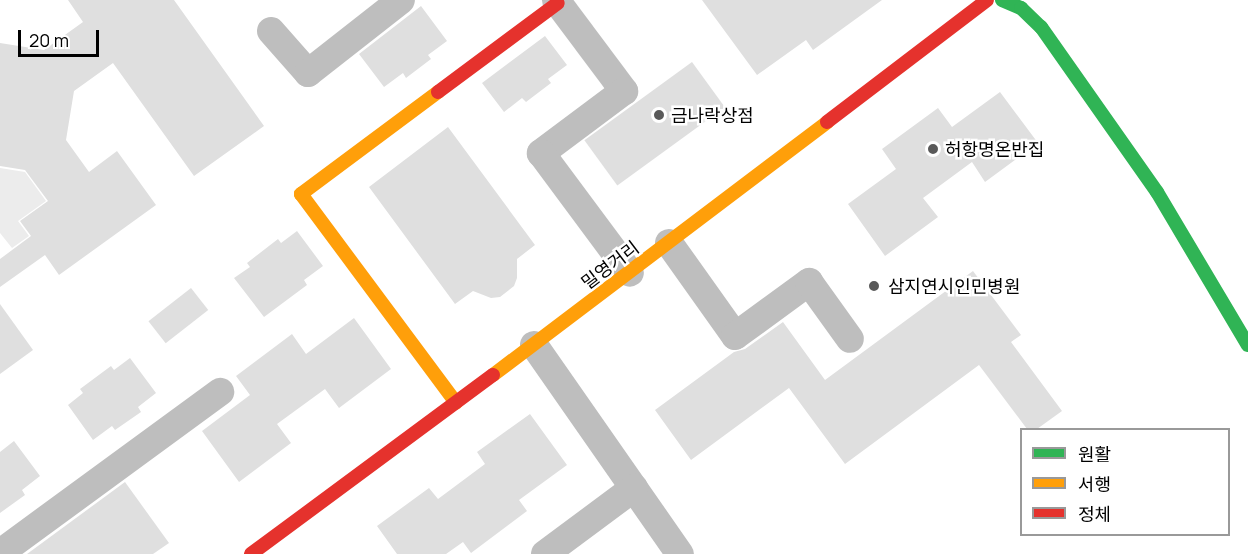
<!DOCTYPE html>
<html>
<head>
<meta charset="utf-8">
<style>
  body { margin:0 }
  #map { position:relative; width:1248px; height:554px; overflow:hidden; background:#fff; font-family:Manrope,"Noto Sans KR",sans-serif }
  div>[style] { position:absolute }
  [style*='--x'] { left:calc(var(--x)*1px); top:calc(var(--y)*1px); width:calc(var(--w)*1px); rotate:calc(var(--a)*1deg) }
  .green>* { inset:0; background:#ececec }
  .building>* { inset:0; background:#dfdfdf; transform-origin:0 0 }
  .street>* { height:28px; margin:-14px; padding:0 14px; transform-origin:14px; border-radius:14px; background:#bebebe }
  .fast>* { height:14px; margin:-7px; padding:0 7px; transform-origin:7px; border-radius:7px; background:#30b455 }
  .slow>* { height:14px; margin:-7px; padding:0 7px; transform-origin:7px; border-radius:7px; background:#ff9f0a }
  .jam>* { height:14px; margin:-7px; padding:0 7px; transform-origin:7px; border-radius:7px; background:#e5322d }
  .dots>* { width:16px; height:16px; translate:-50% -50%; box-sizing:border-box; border:3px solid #fff; border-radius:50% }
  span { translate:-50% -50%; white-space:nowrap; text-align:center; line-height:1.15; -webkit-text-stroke:5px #fff; paint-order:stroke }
  .poi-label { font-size:18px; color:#000 }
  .left { translate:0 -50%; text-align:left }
  .street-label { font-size:18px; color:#000 }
  .legend { position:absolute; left:1020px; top:428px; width:210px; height:108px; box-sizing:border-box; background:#fff; border:2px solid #999; margin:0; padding:8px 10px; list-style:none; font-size:18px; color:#000 }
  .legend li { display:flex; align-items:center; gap:12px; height:30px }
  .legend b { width:30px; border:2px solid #999 }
  .scale { position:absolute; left:18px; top:30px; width:81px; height:27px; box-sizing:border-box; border:3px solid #000; border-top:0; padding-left:8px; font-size:18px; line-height:21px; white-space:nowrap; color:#000; -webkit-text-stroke:4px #fff; paint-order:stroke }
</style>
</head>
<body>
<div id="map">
  <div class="green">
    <i style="clip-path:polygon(0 168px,25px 172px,46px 201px,18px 221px,29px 236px,12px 248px,0 233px)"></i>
  </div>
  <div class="building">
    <i style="clip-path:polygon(68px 0,174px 0,264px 126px,194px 176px,113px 63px,74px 91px,66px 140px,89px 172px,117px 151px,156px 205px,59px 275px,45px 255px,0 287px,0 259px,31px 236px,20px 221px,48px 201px,25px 170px,0 166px,0 43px,44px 50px,83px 22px)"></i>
    <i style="clip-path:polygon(702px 0,882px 0,813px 50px,806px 40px,757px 75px)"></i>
    <i style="clip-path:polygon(421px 6px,447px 41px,428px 55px,431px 59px,406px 78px,403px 73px,384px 87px,359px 54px)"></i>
    <i style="clip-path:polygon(545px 36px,567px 65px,548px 79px,551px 83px,526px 102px,522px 98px,504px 112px,482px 83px)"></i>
    <i style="left:692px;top:62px;width:56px;height:133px;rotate:54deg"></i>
    <i style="clip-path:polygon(1000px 92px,1038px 143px,985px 182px,972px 162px,923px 198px,938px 217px,885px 256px,848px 204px,896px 169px,882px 149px,938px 108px,952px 127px)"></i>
    <i style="clip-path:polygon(448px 127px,535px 245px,517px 259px,517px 278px,514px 286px,500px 297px,491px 298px,473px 291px,455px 304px,369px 187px)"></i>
    <i style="clip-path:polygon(297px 231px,323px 266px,304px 280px,307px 285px,264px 317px,234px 278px,250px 267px,247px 263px,278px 239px,281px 243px)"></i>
    <i style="clip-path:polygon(973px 271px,1021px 335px,1011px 342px,1062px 411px,1037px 429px,1027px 429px,979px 365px,845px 464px,789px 388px,691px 460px,655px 410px,734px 352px,745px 349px,783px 322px,825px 380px)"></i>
    <i style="left:191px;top:288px;width:28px;height:54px;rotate:52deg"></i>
    <i style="clip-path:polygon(0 304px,33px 350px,0 374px)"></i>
    <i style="clip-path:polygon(354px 318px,391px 369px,339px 408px,325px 389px,277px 424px,291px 443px,239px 482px,202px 431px,250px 395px,236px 376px,292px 334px,306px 354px)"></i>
    <i style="clip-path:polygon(130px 358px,156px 393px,138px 407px,141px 412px,115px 430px,112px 426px,93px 440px,68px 405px,83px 393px,80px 389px,111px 366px,114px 370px)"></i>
    <i style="clip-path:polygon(530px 414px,567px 465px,519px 500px,527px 511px,471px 553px,463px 542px,446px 554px,397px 554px,377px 526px,429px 488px,438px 499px,485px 464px,477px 452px)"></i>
    <i style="clip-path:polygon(14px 441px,40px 476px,22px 490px,25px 495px,0 513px,0 452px)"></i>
    <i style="clip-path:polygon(125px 482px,169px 543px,153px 554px,27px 554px)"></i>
  </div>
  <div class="street">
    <i style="--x:556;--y:0;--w:114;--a:53.2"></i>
    <i style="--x:624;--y:91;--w:104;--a:143.2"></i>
    <i style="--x:541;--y:153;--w:149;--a:53.4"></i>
    <i style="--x:271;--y:31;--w:56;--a:48.6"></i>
    <i style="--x:308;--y:73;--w:118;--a:-38.1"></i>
    <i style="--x:669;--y:243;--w:114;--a:54.6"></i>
    <i style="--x:735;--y:336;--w:92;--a:-36.1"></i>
    <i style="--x:809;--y:282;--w:70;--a:54.3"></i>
    <i style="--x:534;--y:345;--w:255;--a:55.1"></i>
    <i style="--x:0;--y:553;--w:273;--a:-36.2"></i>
    <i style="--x:545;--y:554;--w:111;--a:-36.6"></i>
  </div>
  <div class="fast">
    <i style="--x:1002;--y:0;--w:21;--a:23"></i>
    <i style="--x:1021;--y:8;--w:28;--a:44"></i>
    <i style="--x:1041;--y:27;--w:202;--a:54.9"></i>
    <i style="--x:1157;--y:192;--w:178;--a:59.3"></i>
  </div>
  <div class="slow">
    <i style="--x:438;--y:92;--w:171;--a:143.3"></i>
    <i style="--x:301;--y:194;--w:260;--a:53.4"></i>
    <i style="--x:493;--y:375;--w:419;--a:-37.1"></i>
  </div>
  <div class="jam">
    <i style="--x:438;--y:92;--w:149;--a:-36.6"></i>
    <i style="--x:827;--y:122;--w:201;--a:-37.3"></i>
    <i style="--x:251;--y:554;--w:301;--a:-36.5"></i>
  </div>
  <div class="dots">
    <i style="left:659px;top:115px;background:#595959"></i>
    <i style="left:933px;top:149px;background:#595959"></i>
    <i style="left:874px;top:286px;background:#595959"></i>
  </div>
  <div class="poi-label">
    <span class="left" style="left:671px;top:115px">금나락상점</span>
    <span class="left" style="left:945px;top:149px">허항명온반집</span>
    <span class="left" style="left:888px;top:286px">삼지연시인민병원</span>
  </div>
  <div class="street-label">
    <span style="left:610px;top:265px;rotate:-37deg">밀영거리</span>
  </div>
  <ul class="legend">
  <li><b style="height:8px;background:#30b455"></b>원활</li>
  <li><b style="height:8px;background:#ff9f0a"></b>서행</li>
  <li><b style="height:8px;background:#e5322d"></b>정체</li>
  </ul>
  <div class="scale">20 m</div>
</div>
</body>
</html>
